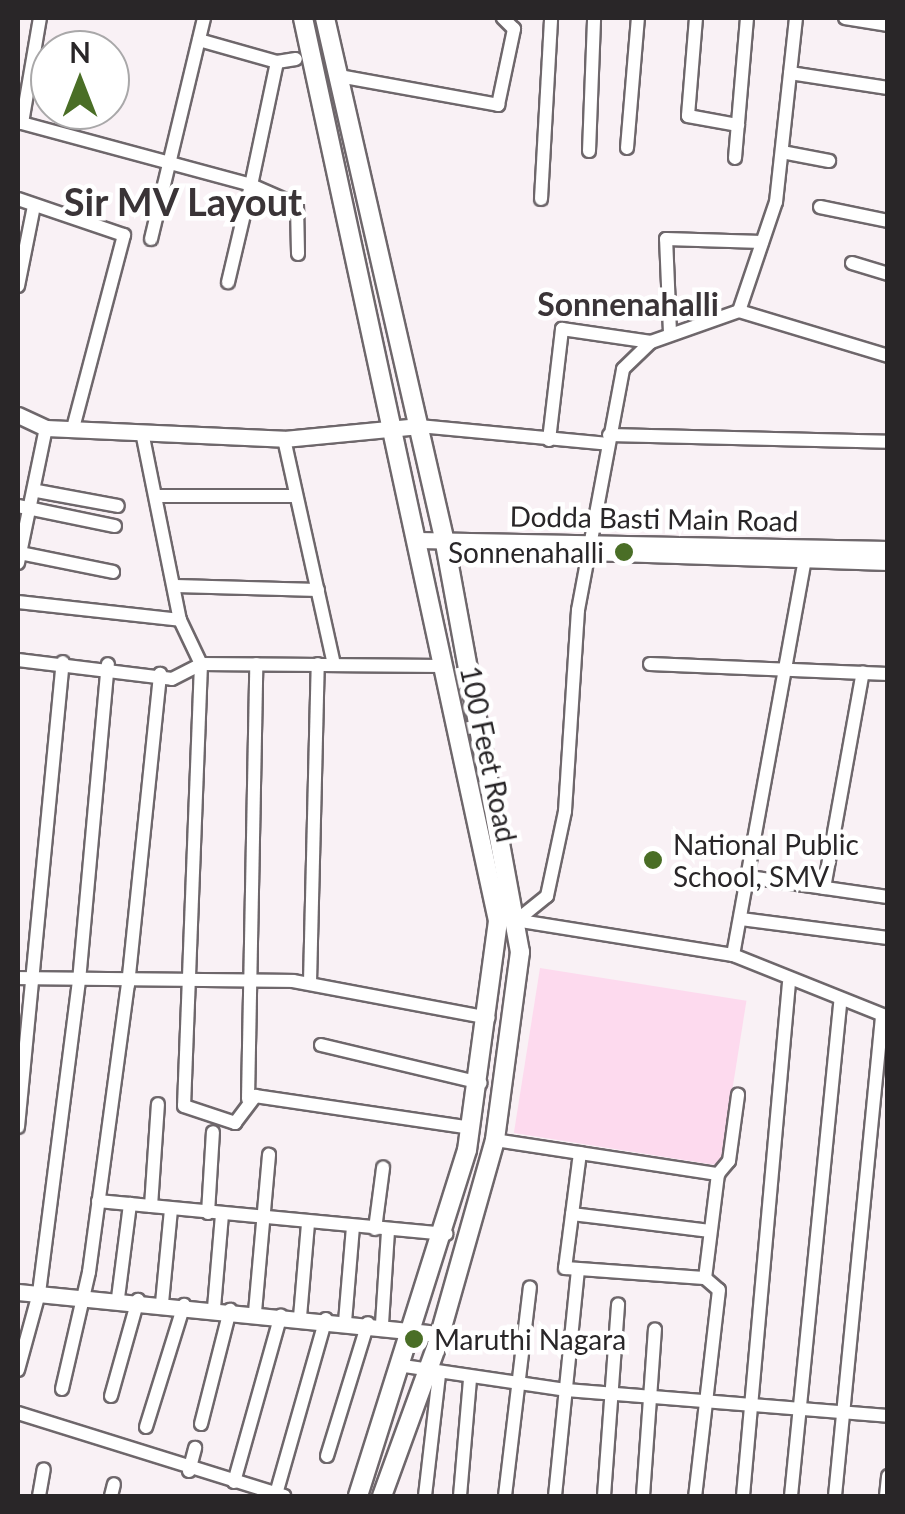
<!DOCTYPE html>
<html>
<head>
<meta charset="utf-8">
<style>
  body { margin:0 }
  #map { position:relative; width:905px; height:1514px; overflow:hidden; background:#f9f1f5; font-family:Lato,sans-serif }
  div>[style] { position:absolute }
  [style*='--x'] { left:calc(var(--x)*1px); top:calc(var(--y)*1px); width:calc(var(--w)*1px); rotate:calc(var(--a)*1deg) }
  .green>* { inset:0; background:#fddaee; transform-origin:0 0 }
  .roads { filter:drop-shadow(2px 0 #6e676b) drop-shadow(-2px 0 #6e676b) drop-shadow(0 2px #6e676b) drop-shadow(0 -2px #6e676b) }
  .minor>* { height:12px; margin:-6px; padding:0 6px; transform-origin:6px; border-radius:6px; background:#fff }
  .tertiary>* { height:15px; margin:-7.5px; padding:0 7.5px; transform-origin:7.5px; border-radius:7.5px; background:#fff }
  .secondary>* { height:18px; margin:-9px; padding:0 9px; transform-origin:9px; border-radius:9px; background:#fff }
  .dots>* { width:28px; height:28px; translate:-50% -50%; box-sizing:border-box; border:5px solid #fff; border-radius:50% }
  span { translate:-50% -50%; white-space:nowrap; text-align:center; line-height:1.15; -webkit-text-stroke:9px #fff; paint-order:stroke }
  .street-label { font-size:28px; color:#292628 }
  .poi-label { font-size:28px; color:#292628 }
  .right { translate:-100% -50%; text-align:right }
  .left { translate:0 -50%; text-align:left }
  .quarter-label { font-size:32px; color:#3a3437; font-weight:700 }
  .district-label { font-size:38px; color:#3a3437; font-weight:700 }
  .frame { position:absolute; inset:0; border:20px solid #292628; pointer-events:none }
  .north { position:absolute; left:30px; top:30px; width:100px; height:100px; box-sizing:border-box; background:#fff; border:2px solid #a9a8a9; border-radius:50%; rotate:0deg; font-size:28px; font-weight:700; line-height:40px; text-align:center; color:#292628 }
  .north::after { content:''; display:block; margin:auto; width:35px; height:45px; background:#4a6e26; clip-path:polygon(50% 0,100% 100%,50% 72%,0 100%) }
</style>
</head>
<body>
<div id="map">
  <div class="green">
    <i style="left:540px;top:968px;width:209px;height:167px;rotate:9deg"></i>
  </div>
  <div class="roads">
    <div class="minor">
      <i style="--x:696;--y:18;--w:98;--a:94.7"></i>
      <i style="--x:688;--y:116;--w:51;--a:10.2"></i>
      <i style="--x:845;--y:18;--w:44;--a:9.2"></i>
      <i style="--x:199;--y:40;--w:81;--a:15.8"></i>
      <i style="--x:277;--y:62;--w:126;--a:101.9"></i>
      <i style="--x:251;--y:185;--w:50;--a:23.5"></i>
      <i style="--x:297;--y:205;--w:49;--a:88.8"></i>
      <i style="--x:277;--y:62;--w:19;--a:-9"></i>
      <i style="--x:790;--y:73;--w:99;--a:8.7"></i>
      <i style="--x:339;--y:76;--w:162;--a:10.3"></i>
      <i style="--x:498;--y:105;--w:78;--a:-78.1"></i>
      <i style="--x:514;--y:29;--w:16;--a:-135"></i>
      <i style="--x:18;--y:122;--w:241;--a:15.1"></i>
      <i style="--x:251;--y:185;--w:100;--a:103.3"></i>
      <i style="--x:22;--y:123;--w:107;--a:-80.3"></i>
      <i style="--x:627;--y:148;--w:130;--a:-85.2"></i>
      <i style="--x:589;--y:151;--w:133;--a:-87.8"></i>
      <i style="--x:782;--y:152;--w:48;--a:10.8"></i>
      <i style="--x:735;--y:158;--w:141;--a:-85.1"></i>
      <i style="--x:18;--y:199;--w:112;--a:18.8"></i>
      <i style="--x:124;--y:235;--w:200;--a:104.8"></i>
      <i style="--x:541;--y:199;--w:181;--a:-86.8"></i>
      <i style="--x:820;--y:207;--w:69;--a:11.6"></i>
      <i style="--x:151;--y:239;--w:227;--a:-76.5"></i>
      <i style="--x:852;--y:263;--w:38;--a:17"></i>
      <i style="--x:18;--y:286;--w:82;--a:-78.7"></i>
      <i style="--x:739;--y:311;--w:115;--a:-71.3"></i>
      <i style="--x:776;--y:202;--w:185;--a:-83.8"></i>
      <i style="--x:670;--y:333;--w:94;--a:-92.4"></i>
      <i style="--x:666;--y:239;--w:96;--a:1.8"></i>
      <i style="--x:419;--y:426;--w:190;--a:5.4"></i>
      <i style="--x:142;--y:432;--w:192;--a:78.6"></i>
      <i style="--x:180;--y:620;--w:49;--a:64.5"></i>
      <i style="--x:201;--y:664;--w:442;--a:92.2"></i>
      <i style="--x:184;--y:1106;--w:54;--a:18.4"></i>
      <i style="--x:235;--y:1123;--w:34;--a:-53"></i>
      <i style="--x:255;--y:1096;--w:219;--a:8.4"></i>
      <i style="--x:609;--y:435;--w:279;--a:1.4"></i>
      <i style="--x:284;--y:439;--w:231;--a:77.5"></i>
      <i style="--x:549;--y:440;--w:112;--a:-83.3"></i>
      <i style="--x:562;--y:329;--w:90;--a:8.3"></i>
      <i style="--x:37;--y:491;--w:82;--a:10.5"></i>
      <i style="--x:156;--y:496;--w:140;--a:0"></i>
      <i style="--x:18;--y:506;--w:99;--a:11.7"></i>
      <i style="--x:20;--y:553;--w:95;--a:11.5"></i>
      <i style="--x:18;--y:563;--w:138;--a:-78.3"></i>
      <i style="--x:176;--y:586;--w:142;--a:1.6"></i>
      <i style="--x:18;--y:602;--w:163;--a:6.3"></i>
      <i style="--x:18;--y:660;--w:155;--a:7"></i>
      <i style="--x:172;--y:679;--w:33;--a:-27"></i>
      <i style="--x:201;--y:664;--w:241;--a:0.5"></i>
      <i style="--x:650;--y:664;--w:238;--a:2.4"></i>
      <i style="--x:749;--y:877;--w:140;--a:8.2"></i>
      <i style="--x:824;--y:888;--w:219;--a:-79.8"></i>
      <i style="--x:741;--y:919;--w:148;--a:7.4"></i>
      <i style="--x:516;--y:921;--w:40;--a:-39"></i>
      <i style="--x:547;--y:896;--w:87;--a:-78"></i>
      <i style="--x:565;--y:811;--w:201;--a:-86.3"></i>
      <i style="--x:578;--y:610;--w:245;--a:-79.4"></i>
      <i style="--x:623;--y:369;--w:39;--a:-44"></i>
      <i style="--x:651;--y:342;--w:93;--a:-19.4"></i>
      <i style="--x:739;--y:311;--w:156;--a:16.8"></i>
      <i style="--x:521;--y:921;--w:215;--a:9.1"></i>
      <i style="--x:733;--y:955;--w:167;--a:21.8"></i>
      <i style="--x:733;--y:955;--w:402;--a:-79.7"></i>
      <i style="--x:18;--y:978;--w:275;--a:0.6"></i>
      <i style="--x:293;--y:981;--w:199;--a:10.7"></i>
      <i style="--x:310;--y:982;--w:318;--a:-88.6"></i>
      <i style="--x:321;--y:1045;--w:164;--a:13.4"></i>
      <i style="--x:248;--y:1099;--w:435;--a:-88.9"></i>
      <i style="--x:18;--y:1127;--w:467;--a:-84.5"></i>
      <i style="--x:495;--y:1140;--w:226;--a:8.7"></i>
      <i style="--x:718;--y:1174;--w:105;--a:97.1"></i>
      <i style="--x:705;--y:1278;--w:18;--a:41"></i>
      <i style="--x:719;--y:1290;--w:207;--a:96.6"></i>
      <i style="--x:580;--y:1153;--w:116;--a:97.4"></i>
      <i style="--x:565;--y:1268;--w:140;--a:4.1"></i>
      <i style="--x:718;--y:1174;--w:17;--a:-50"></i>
      <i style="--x:729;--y:1161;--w:67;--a:-82.2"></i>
      <i style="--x:98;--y:1201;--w:350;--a:5.4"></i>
      <i style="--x:151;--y:1206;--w:102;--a:-86.1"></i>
      <i style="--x:208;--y:1213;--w:81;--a:-86.5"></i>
      <i style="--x:572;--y:1214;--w:139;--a:7"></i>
      <i style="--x:375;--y:1229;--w:62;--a:-82.5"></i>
      <i style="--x:118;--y:1298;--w:95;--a:-82.7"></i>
      <i style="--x:162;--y:1303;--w:94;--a:-84.5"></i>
      <i style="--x:214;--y:1308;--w:93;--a:-85.1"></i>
      <i style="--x:255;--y:1312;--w:158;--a:-84.9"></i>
      <i style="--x:300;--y:1317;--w:94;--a:-85.1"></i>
      <i style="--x:345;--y:1322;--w:95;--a:-85.2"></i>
      <i style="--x:382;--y:1324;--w:94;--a:-86.3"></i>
      <i style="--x:404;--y:1366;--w:164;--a:8.4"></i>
      <i style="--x:566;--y:1390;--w:323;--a:4.6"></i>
      <i style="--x:18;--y:1370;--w:80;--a:-74.7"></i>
      <i style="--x:39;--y:1293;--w:315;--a:-82.7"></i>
      <i style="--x:79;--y:981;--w:318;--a:-84.8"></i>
      <i style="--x:62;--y:1389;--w:120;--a:-77"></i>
      <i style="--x:89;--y:1272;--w:290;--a:-82.3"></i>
      <i style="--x:128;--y:985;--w:313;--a:-84.1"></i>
      <i style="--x:111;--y:1396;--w:100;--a:-74.3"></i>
      <i style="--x:18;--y:1413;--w:279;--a:17.3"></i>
      <i style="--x:201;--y:1424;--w:118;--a:-75.7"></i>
      <i style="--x:146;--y:1427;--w:128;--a:-72.7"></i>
      <i style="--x:327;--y:1456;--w:139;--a:-72.9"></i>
      <i style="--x:189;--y:1471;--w:24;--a:-75"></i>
      <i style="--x:234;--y:1482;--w:173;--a:-74.3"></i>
      <i style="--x:276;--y:1494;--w:182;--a:-74.1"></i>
      <i style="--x:39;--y:1496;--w:27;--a:-80"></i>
      <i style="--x:111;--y:1496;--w:12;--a:-76"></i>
      <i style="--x:425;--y:1496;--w:122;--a:-83.4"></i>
      <i style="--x:460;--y:1496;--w:116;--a:-85.1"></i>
      <i style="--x:505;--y:1496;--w:210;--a:-83.2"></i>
      <i style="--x:555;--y:1496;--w:228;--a:-84.2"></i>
      <i style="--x:604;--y:1496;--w:192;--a:-85.8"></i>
      <i style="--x:643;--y:1496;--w:167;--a:-85.9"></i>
      <i style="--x:743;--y:1496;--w:515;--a:-84.88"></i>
      <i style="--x:791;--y:1496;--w:496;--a:-84.3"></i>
      <i style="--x:835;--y:1496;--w:483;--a:-84.4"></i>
      <i style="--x:886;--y:1496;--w:20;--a:-84"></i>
    </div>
    <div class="tertiary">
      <i style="--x:18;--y:415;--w:31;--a:25"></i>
      <i style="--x:46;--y:428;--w:238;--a:2.6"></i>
      <i style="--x:284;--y:439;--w:136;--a:-5.5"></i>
      <i style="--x:418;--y:540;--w:470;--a:1.1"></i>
      <i style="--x:497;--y:549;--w:391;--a:1.9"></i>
      <i style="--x:18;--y:1292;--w:425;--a:5.7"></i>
    </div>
    <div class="secondary">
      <i style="--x:303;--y:18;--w:924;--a:77.81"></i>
      <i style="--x:498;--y:921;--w:231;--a:97.7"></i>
      <i style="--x:467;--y:1150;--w:363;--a:107.5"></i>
      <i style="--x:325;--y:18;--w:533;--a:77.11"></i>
      <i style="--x:444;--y:538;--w:421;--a:79.6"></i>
      <i style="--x:520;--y:952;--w:190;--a:97.6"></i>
      <i style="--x:495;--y:1140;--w:213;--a:105.8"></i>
      <i style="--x:437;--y:1345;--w:161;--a:110"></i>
    </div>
  </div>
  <div class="dots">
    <i style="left:624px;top:552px;background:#4a6e26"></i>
    <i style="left:653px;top:860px;background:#4a6e26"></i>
    <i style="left:414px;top:1339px;background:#4a6e26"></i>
  </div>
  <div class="street-label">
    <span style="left:654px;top:518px;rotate:1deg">Dodda Basti Main Road</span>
    <span style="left:489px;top:754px;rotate:78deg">100 Feet Road</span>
  </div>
  <div class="poi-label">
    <span class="right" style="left:604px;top:552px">Sonnenahalli</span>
    <span class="left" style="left:673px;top:860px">National Public<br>School, SMV</span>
    <span class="left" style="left:434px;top:1339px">Maruthi Nagara</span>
  </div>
  <div class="quarter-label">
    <span style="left:628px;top:304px">Sonnenahalli</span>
  </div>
  <div class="district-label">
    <span style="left:183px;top:202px">Sir MV Layout</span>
  </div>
  <div class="frame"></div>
  <div class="north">N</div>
</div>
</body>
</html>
